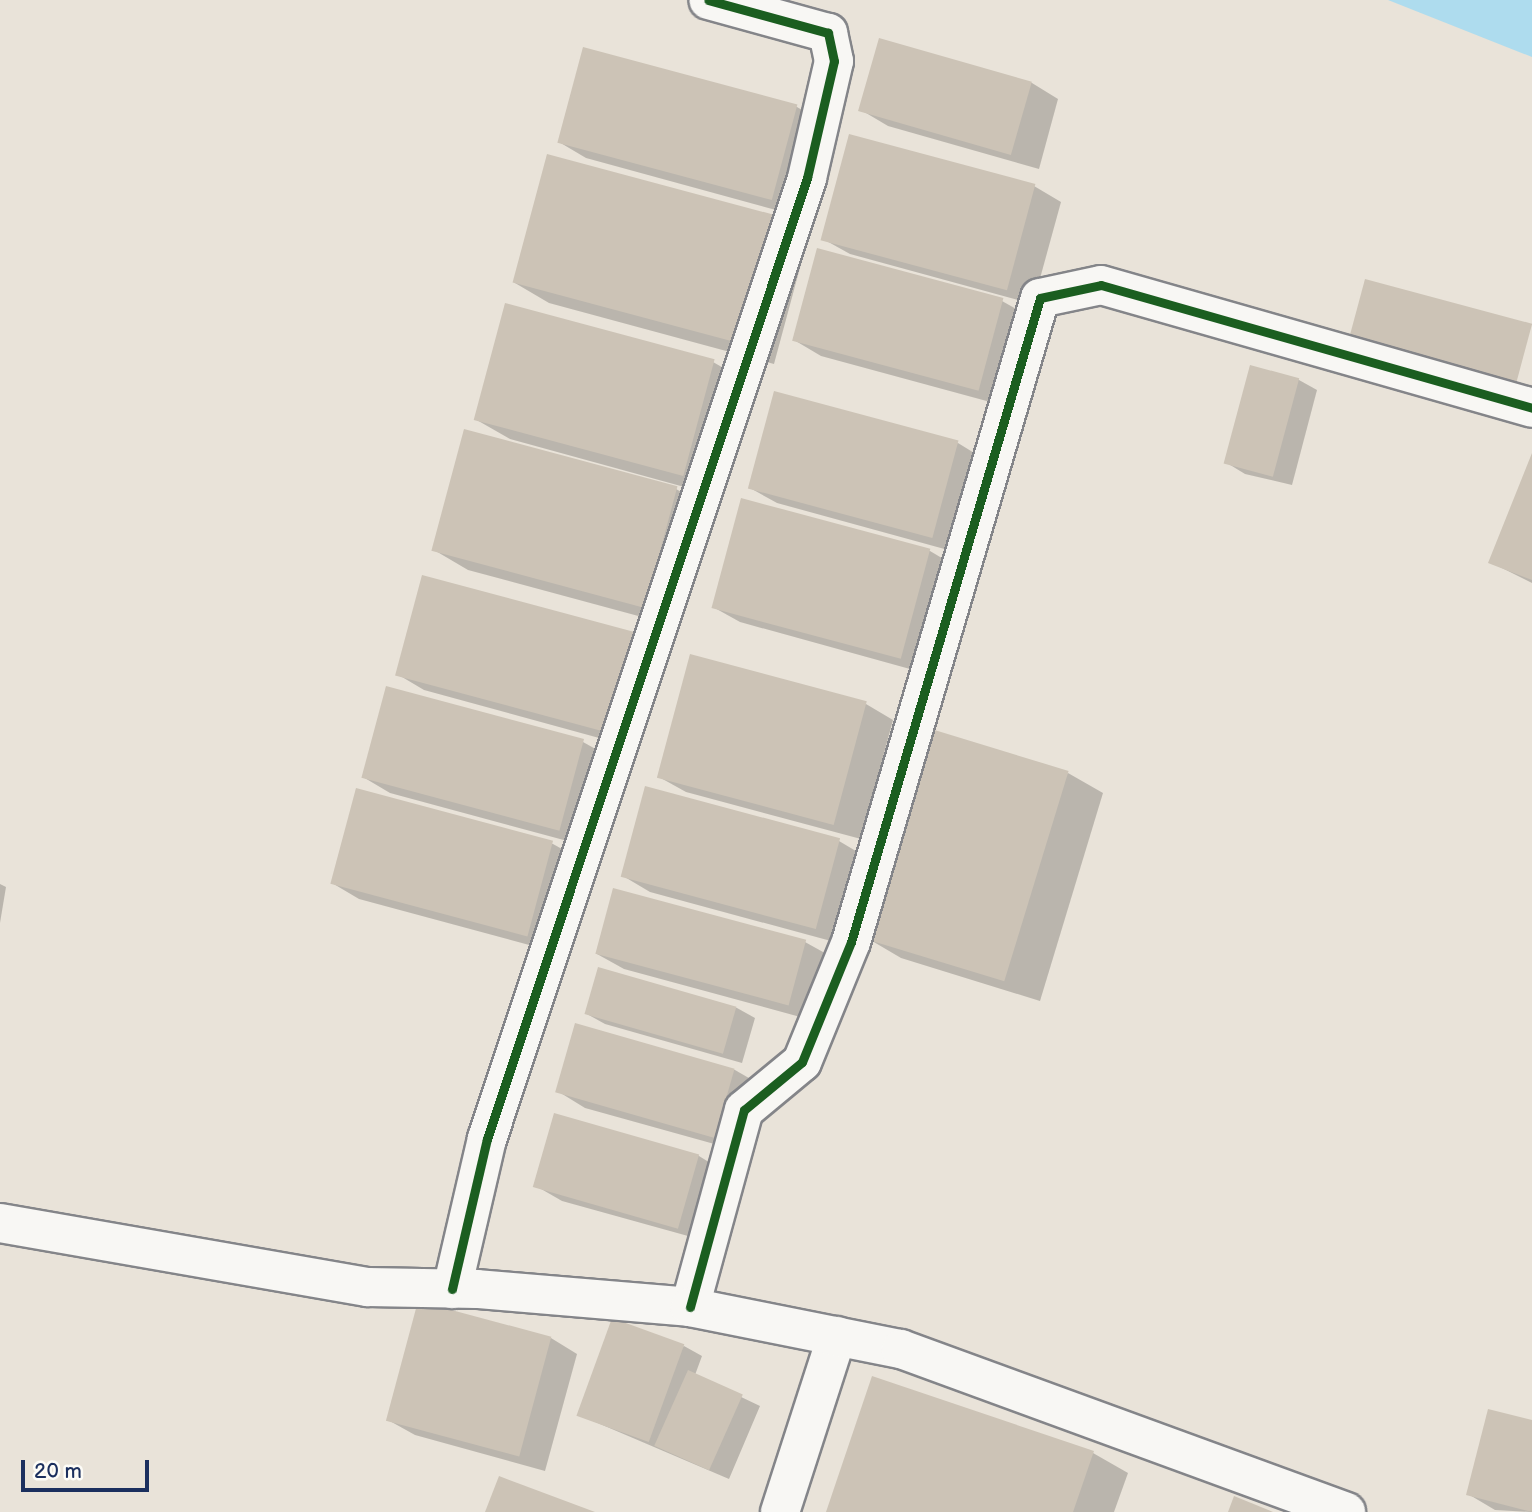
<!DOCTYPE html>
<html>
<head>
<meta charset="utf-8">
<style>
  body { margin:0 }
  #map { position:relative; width:1532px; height:1512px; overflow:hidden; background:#e9e3d9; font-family:"Balsamiq Sans",sans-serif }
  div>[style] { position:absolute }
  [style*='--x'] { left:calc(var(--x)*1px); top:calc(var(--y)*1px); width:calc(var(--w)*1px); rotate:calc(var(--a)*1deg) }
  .water>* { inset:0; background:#aedcee }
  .shadow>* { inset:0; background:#0003 }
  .building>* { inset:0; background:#ccc3b6; transform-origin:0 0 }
  .roads { filter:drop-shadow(2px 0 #848589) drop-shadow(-2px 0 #848589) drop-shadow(0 2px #848589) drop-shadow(0 -2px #848589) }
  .minor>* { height:38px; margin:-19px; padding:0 19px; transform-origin:19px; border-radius:19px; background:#f8f7f4 }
  .tertiary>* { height:38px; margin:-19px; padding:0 19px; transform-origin:19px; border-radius:19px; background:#f8f7f4 }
  .cycleway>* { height:9px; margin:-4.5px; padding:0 4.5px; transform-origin:4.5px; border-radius:4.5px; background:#1b5e20 }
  span { translate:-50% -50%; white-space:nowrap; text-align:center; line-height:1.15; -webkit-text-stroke:7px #fdfcf7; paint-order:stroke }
  .scale { position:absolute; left:21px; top:1460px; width:128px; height:32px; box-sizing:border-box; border:4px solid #1b2f5e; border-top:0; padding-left:9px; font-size:21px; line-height:24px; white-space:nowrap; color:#1b2f5e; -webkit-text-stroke:5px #fdfcf7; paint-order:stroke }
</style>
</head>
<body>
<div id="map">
  <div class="water">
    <i style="clip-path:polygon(1388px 0,1532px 0,1532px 57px)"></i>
  </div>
  <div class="shadow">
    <i style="clip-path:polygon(880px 40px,1032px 83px,1058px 99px,1039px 169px,888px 126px,861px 110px)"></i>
    <i style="clip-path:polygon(584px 49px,797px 107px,824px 123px,798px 216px,586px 158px,559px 142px)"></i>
    <i style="clip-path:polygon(1034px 186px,1061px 202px,1033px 304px,850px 254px,823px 239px)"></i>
    <i style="clip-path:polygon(773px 218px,808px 238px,774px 364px,549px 303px,515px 283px)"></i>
    <i style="clip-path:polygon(1002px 301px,1029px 316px,1005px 406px,821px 356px,794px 340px)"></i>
    <i style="clip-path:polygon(713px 362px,748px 382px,717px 496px,510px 439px,475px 419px)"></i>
    <i style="clip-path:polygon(1251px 367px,1299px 380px,1317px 390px,1292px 485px,1245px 474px,1227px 463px)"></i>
    <i style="clip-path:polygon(958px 443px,984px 459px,959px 553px,777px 503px,750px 488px)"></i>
    <i style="clip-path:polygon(1532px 457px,1532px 583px,1490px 562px)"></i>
    <i style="clip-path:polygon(676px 489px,711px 509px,679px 627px,468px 570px,434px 550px)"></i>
    <i style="clip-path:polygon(742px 500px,930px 551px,957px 567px,928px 674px,740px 622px,713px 607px)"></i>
    <i style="clip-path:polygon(632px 634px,659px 650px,632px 747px,424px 690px,397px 674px)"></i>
    <i style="clip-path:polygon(866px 704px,893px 720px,861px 839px,686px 792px,659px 777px)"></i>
    <i style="clip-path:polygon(583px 742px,610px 757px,586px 846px,390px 793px,363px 777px)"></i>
    <i style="clip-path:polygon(1068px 773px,1103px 793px,1040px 1001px,901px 958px,867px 938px)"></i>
    <i style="clip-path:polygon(357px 790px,553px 844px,580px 859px,555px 952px,359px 899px,332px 883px)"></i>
    <i style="clip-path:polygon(839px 841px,866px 857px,842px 944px,650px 892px,623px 876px)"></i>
    <i style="clip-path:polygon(0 884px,6px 887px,0 923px)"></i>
    <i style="clip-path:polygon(805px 942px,832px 957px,815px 1021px,624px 969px,597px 954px)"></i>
    <i style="clip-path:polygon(599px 969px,737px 1008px,755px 1018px,742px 1063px,605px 1024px,587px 1014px)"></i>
    <i style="clip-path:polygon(577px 1026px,735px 1070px,761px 1085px,743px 1152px,585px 1108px,559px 1092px)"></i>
    <i style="clip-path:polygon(555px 1116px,699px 1156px,725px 1172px,706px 1241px,562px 1201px,536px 1186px)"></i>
    <i style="clip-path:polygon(551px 1338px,577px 1354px,545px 1471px,415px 1435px,388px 1420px)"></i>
    <i style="clip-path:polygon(684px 1346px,702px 1356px,695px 1375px,760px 1406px,729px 1479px,579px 1415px)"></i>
    <i style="clip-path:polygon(1532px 1422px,1532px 1512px,1495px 1510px,1468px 1494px)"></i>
    <i style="clip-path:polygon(1093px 1453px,1128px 1473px,1114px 1512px,828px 1512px)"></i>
  </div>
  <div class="building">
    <i style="left:879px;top:38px;width:159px;height:76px;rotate:16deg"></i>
    <i style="left:583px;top:47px;width:222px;height:99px;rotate:15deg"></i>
    <i style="left:849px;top:134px;width:193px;height:110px;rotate:15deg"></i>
    <i style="left:547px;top:154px;width:235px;height:133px;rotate:15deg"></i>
    <i style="left:817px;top:248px;width:193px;height:96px;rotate:15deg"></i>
    <i style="left:1365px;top:279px;width:173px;height:70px;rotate:15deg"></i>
    <i style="left:505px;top:303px;width:217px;height:121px;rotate:15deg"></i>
    <i style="left:1250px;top:365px;width:51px;height:102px;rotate:15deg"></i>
    <i style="left:774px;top:391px;width:191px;height:101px;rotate:15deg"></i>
    <i style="left:464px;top:429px;width:221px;height:126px;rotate:15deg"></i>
    <i style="clip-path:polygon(1532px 453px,1532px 580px,1488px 563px)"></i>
    <i style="left:741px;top:498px;width:196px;height:114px;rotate:15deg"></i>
    <i style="left:422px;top:575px;width:219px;height:104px;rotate:15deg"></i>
    <i style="left:690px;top:654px;width:183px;height:128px;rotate:15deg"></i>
    <i style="left:386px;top:686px;width:205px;height:95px;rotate:15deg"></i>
    <i style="left:928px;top:728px;width:147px;height:220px;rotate:17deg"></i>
    <i style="left:645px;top:786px;width:202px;height:94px;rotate:15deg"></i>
    <i style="left:356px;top:788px;width:204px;height:99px;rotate:15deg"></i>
    <i style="left:613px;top:888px;width:200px;height:68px;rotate:15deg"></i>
    <i style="left:598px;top:967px;width:144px;height:49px;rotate:16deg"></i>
    <i style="left:575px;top:1023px;width:166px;height:72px;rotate:16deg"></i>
    <i style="left:554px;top:1113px;width:151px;height:77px;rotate:16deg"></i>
    <i style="left:418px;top:1301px;width:138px;height:124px;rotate:15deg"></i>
    <i style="left:612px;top:1318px;width:77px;height:104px;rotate:20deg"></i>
    <i style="left:688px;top:1370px;width:60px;height:83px;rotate:24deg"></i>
    <i style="clip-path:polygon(872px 1376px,1094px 1451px,1073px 1512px,826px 1512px)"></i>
    <i style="clip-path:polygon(1488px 1409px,1532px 1420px,1532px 1512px,1466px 1495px)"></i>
    <i style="clip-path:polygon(499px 1476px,595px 1512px,485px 1512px)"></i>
    <i style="clip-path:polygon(1234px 1496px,1273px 1512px,1228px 1512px)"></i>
  </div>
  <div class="roads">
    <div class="minor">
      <i style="--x:452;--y:1289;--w:154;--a:-76.9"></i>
      <i style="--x:487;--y:1139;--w:1013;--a:-71.58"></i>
      <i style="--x:807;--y:178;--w:120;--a:-77"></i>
      <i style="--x:834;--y:61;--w:29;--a:-102"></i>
      <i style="--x:828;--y:33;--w:124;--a:-164.6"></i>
      <i style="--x:690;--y:1307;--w:204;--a:-74.7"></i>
      <i style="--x:744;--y:1110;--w:75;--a:-39.6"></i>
      <i style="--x:802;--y:1062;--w:130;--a:-67.8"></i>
      <i style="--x:851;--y:942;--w:671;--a:-73.64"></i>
      <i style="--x:1040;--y:298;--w:62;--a:-12"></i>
      <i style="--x:1101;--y:285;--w:448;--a:15.9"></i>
      <i style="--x:780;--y:1512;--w:185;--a:-72.1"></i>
    </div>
    <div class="tertiary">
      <i style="--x:0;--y:1223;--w:374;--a:9.9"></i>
      <i style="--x:368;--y:1287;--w:109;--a:1.1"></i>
      <i style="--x:477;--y:1289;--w:214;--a:4.8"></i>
      <i style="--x:690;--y:1307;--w:215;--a:11.3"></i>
      <i style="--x:901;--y:1349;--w:474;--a:20.1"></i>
    </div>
  </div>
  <div class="cycleway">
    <i style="--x:452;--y:1289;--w:154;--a:-76.9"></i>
    <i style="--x:487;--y:1139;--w:1013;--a:-71.58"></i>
    <i style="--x:807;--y:178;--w:120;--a:-77"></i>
    <i style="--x:834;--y:61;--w:29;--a:-102"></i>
    <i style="--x:828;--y:33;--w:124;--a:-164.6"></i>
    <i style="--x:690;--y:1307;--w:204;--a:-74.7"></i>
    <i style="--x:744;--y:1110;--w:75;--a:-39.6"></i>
    <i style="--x:802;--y:1062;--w:130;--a:-67.8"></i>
    <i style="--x:851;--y:942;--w:671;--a:-73.64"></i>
    <i style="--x:1040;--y:298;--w:62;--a:-12"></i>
    <i style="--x:1101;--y:285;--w:448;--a:15.9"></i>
  </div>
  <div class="scale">20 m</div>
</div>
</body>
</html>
